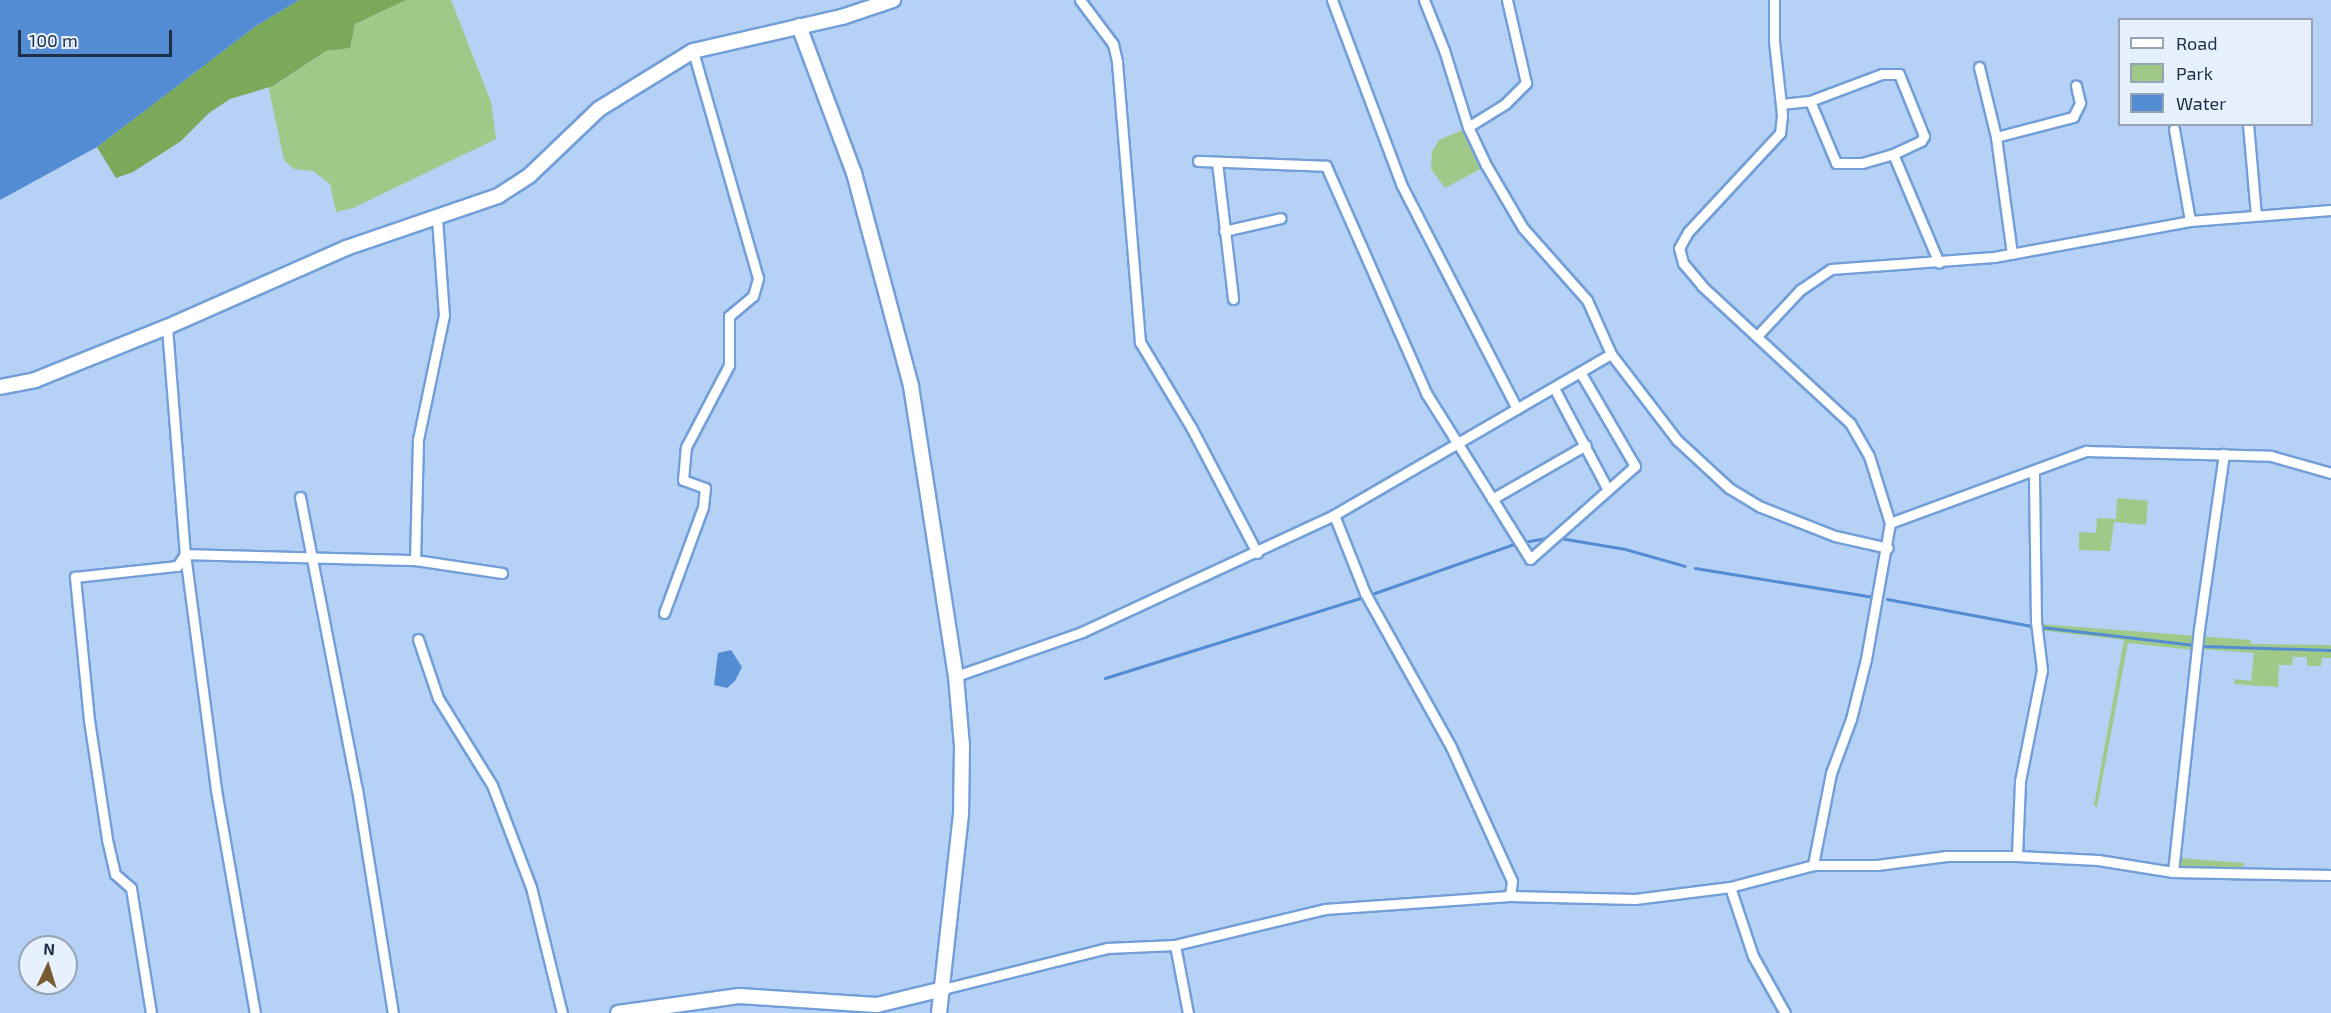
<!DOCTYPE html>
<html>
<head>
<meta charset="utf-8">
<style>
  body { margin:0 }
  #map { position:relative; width:2331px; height:1013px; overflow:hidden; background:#b5d1f5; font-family:"Exo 2",sans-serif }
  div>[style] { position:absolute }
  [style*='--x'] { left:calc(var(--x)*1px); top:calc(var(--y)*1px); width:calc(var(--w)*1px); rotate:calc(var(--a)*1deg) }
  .green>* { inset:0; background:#a0c888 }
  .forest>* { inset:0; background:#79a959 }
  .water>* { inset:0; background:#538cd2 }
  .stream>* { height:3px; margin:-1.5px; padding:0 1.5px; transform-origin:1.5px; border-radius:1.5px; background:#538cd2 }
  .roads { filter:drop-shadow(2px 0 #729fd8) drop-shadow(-2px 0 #729fd8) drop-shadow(0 2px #729fd8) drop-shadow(0 -2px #729fd8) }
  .street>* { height:9px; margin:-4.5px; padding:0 4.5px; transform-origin:4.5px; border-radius:4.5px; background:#fff }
  .secondary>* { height:14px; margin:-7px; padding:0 7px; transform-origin:7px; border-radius:7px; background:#fff }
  span { translate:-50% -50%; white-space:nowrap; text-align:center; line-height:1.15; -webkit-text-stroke:4.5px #e7f0fd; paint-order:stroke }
  .legend { position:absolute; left:2118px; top:18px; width:195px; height:108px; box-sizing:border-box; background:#e7f0fd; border:2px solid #96a3b4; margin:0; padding:8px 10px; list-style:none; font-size:18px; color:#1d3047 }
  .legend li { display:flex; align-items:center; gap:12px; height:30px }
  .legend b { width:30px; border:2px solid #96a3b4 }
  .north { position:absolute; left:18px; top:935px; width:60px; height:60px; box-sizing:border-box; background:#e7f0fd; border:2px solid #96a3b4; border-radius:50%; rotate:4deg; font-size:16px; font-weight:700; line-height:24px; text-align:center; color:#1d3047 }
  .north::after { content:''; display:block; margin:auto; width:21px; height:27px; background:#785a2f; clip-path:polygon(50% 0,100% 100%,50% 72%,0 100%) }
  .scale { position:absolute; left:18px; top:30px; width:154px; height:27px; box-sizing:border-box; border:3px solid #1d3047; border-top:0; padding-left:8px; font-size:18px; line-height:21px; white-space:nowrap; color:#1d3047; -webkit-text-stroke:4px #e7f0fd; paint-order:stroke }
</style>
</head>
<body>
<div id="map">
  <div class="green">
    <i style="clip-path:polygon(406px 0,451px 0,491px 102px,496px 139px,353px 208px,336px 212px,330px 184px,313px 171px,294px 169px,284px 160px,268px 85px,274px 86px,326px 51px,350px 48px,355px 24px)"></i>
    <i style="clip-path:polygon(1465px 129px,1482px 168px,1445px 188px,1431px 169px,1432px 152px,1439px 140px)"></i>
    <i style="clip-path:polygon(2117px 498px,2148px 501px,2146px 525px,2114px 522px,2110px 551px,2079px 550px,2079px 532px,2096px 533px,2097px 518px,2116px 519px)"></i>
    <i style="clip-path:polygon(2039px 624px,2251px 640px,2251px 644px,2331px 645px,2331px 658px,2322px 658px,2321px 666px,2307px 666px,2307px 657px,2293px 657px,2292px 665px,2279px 665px,2278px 687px,2234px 684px,2235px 679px,2251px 681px,2254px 653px,2201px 649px,2180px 858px,2244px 863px,2243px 867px,2169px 867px,2193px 650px,2128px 643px,2097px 807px,2094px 805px,2124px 640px,2039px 630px)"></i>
  </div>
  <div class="forest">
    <i style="clip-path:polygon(299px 0,406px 0,355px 24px,350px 48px,326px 51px,273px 86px,230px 99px,209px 113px,181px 141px,133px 172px,116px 178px,97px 147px,256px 26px)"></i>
  </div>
  <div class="water">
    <i style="clip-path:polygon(0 0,299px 0,256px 26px,97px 147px,0 200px)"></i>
    <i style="clip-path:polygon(731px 650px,742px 667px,735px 681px,727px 688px,714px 685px,718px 653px)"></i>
  </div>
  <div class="stream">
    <i style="--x:1560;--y:538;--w:66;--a:9.6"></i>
    <i style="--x:1625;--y:549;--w:62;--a:15.8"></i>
    <i style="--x:1523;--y:542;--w:22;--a:-10"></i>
    <i style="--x:1695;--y:568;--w:181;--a:9.2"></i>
    <i style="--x:1369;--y:595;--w:154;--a:-19.4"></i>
    <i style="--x:1887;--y:599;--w:147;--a:10.6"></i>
    <i style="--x:2041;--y:627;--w:163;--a:6.7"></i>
    <i style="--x:2203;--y:646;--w:128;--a:1.8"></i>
    <i style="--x:1105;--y:678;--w:270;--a:-17.4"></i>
  </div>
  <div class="roads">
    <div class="street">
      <i style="--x:1080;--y:0;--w:55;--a:53.1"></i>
      <i style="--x:1113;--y:44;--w:18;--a:77"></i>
      <i style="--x:1117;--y:62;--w:281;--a:85.3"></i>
      <i style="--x:1140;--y:342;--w:101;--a:59.1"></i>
      <i style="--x:1192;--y:429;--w:140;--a:62.3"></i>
      <i style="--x:1332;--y:0;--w:197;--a:69.4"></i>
      <i style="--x:1401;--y:184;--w:253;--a:62.7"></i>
      <i style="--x:1424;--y:0;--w:54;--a:68.2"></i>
      <i style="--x:1444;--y:50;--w:81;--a:72.7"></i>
      <i style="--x:1468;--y:127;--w:42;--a:64.7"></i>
      <i style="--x:1486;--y:165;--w:73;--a:59.6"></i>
      <i style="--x:1523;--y:228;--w:96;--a:48.4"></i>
      <i style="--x:1587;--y:300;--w:59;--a:66"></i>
      <i style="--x:1611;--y:354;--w:108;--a:52.5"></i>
      <i style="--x:1677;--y:440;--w:71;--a:42.7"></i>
      <i style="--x:1729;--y:488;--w:37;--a:31"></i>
      <i style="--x:1761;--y:507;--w:79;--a:21.4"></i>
      <i style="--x:1835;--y:536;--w:54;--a:12.8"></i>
      <i style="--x:1774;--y:0;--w:41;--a:90"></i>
      <i style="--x:1774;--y:41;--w:74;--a:83.8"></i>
      <i style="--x:1782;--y:115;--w:18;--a:96"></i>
      <i style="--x:1780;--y:133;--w:135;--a:132.9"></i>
      <i style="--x:1688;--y:232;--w:18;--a:119"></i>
      <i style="--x:1679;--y:248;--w:16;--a:75"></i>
      <i style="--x:1683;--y:263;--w:30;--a:50"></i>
      <i style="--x:1702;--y:286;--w:202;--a:42.8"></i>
      <i style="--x:1850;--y:423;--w:38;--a:60"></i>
      <i style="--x:1869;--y:456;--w:70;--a:72.6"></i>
      <i style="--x:1890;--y:523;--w:138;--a:100"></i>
      <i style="--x:1866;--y:659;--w:62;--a:104"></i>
      <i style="--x:1851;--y:719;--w:58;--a:110.3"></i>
      <i style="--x:1831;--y:773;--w:94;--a:101.1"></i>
      <i style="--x:1979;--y:67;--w:72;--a:76.3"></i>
      <i style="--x:1810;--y:101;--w:77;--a:-20.6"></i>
      <i style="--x:1882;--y:74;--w:17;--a:0"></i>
      <i style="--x:1899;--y:74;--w:67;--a:68"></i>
      <i style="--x:1924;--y:136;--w:6;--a:121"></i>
      <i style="--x:1921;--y:141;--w:31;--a:155"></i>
      <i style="--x:1781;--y:104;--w:29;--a:-6"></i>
      <i style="--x:1810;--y:101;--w:67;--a:67.2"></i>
      <i style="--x:1836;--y:163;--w:26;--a:0"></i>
      <i style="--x:1862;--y:163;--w:32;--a:-16"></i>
      <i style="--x:1893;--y:154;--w:118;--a:67.1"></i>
      <i style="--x:2248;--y:124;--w:91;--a:85"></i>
      <i style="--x:1468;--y:127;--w:44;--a:-31.9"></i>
      <i style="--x:1505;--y:104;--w:30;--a:-45"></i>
      <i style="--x:1526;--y:83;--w:85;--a:-102.9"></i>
      <i style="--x:2174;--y:129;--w:93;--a:80.1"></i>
      <i style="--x:1198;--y:161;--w:128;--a:2.2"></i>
      <i style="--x:1326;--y:166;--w:248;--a:66.2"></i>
      <i style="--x:1426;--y:393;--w:196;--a:57.9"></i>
      <i style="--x:1530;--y:559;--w:140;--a:-41.5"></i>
      <i style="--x:1635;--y:466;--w:109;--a:-120.3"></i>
      <i style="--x:1217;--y:162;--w:138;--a:83.3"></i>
      <i style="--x:437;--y:218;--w:97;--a:85.9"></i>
      <i style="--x:444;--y:315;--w:127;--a:101.8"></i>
      <i style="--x:418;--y:439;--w:121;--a:91.4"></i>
      <i style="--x:415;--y:560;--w:88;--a:8.5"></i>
      <i style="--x:1224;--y:231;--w:58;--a:-12.8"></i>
      <i style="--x:2012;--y:254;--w:118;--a:-97.8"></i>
      <i style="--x:1996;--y:137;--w:80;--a:-14.6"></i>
      <i style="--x:2073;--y:117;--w:16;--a:-63"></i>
      <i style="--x:2080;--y:103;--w:18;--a:-103"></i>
      <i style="--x:167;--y:327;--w:228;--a:85.5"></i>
      <i style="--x:185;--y:554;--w:230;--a:1.5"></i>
      <i style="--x:1757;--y:336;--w:63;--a:-46.9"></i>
      <i style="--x:1800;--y:290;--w:37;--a:-34"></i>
      <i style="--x:1831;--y:269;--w:163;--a:-4.2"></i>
      <i style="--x:1994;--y:257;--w:199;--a:-10.4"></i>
      <i style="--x:2190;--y:221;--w:141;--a:-4.5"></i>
      <i style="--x:1554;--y:388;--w:115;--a:62.1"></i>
      <i style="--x:300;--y:497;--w:298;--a:79"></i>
      <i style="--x:357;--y:789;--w:227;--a:80.9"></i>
      <i style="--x:1492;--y:499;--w:108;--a:-29.9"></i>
      <i style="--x:1334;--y:515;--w:84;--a:68.3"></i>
      <i style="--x:1365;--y:593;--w:176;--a:60.8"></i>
      <i style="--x:1451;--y:747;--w:147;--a:65.5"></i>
      <i style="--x:1512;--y:881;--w:15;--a:98"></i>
      <i style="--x:1890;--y:523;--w:209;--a:-20.2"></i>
      <i style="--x:2086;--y:451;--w:185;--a:1.5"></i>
      <i style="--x:2271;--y:456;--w:62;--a:15.8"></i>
      <i style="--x:185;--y:554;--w:238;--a:82.5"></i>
      <i style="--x:216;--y:790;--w:226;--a:80.1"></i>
      <i style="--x:664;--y:613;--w:113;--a:-69.8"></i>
      <i style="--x:703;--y:507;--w:19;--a:-84"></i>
      <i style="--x:705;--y:488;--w:23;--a:-160"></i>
      <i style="--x:683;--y:480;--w:33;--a:-85"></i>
      <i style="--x:686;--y:447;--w:93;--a:-62.3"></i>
      <i style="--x:729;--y:365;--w:49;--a:-90"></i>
      <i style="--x:729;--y:316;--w:31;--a:-40"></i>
      <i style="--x:753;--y:296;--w:19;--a:-74"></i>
      <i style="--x:758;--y:278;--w:236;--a:-106"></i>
      <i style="--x:418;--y:639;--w:62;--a:71.3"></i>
      <i style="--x:438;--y:698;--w:102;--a:58.2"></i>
      <i style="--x:492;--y:785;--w:109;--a:69.1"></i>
      <i style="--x:531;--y:887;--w:130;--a:76.2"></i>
      <i style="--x:956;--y:676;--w:133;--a:-19.2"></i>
      <i style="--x:1082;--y:632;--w:278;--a:-24.9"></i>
      <i style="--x:1334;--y:515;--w:320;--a:-30.2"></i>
      <i style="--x:2017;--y:856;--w:75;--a:-87.7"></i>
      <i style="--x:2020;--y:781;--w:113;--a:-78.8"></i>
      <i style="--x:2042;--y:670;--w:49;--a:-97"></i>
      <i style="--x:2036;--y:621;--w:150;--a:-90.8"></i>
      <i style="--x:2173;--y:872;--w:244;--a:-83.9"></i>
      <i style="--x:2199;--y:629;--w:177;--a:-81.9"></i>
      <i style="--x:1730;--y:887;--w:73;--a:71.6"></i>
      <i style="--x:1753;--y:956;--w:65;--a:60.7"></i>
      <i style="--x:1175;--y:945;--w:69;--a:79.2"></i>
      <i style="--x:943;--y:989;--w:169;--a:-14"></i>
      <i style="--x:1107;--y:948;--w:68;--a:-2.5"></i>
      <i style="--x:1175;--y:945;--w:154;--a:-13.5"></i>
      <i style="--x:1325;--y:909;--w:185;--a:-4"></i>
      <i style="--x:1510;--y:896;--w:125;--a:1.4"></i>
      <i style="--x:1635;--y:899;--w:96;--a:-7.2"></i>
      <i style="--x:1730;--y:887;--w:86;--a:-14.8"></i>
      <i style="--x:1813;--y:865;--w:64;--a:0"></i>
      <i style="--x:1877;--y:865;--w:70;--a:-7.4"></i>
      <i style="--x:1946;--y:856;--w:71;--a:0"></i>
      <i style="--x:2017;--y:856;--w:81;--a:2.8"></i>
      <i style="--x:2098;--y:860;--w:76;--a:9.1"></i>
      <i style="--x:2173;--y:872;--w:158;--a:1.1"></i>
      <i style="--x:151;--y:1013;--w:127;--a:-99.1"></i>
      <i style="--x:131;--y:888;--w:21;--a:-139"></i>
      <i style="--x:115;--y:874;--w:36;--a:-103"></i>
      <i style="--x:107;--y:839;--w:120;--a:-98.6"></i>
      <i style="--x:89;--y:720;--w:144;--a:-95.6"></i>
      <i style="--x:75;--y:577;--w:103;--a:-6.2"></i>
      <i style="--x:177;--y:566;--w:14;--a:-56"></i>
    </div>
    <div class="secondary">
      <i style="--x:799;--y:26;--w:157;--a:69.5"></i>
      <i style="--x:854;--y:173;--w:220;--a:75"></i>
      <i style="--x:911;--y:386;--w:293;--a:81.2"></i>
      <i style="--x:956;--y:676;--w:70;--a:85.1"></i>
      <i style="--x:962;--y:746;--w:68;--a:90.8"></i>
      <i style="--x:961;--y:814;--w:200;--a:96.3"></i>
      <i style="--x:0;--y:387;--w:36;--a:-11"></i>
      <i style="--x:35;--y:380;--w:142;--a:-21.9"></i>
      <i style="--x:167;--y:327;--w:196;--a:-23.8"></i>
      <i style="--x:346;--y:248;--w:161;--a:-18.9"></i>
      <i style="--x:498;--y:196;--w:38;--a:-33"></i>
      <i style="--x:530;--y:175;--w:95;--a:-43.7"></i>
      <i style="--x:599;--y:109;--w:110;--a:-31.7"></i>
      <i style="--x:693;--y:51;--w:153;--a:-12.9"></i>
      <i style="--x:842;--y:17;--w:54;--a:-18.4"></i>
      <i style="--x:618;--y:1013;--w:122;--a:-8"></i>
      <i style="--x:739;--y:996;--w:138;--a:3.7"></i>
      <i style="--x:877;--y:1005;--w:68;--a:-13.6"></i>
    </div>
  </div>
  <ul class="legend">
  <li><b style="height:8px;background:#fff"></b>Road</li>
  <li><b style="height:16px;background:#a0c888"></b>Park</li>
  <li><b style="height:16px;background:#538cd2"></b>Water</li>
  </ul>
  <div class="north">N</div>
  <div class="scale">100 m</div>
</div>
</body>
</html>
